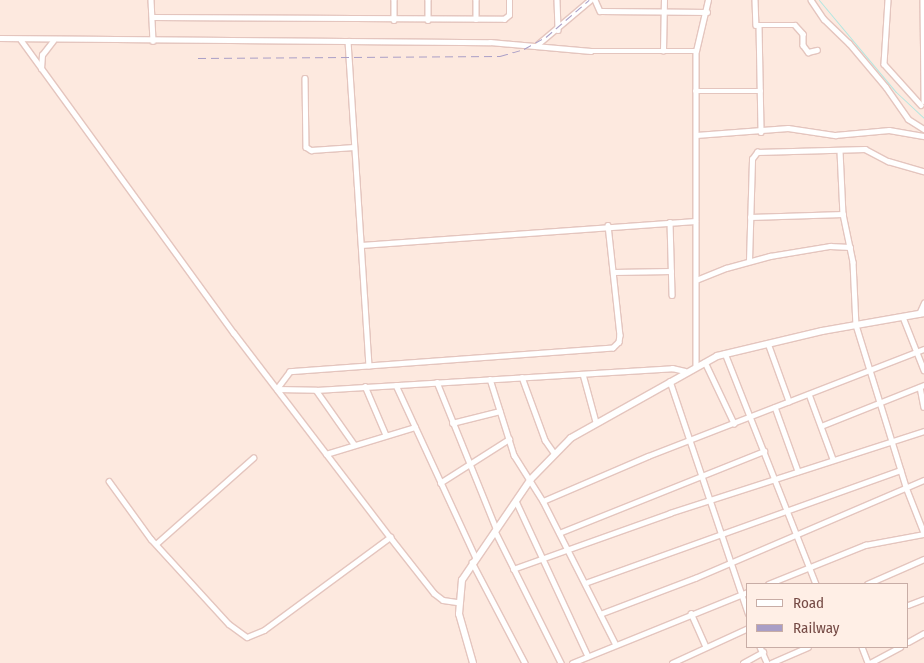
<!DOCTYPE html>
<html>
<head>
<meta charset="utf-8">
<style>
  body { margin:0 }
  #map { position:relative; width:924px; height:663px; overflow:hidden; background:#fde9df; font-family:"Fira Sans Condensed",sans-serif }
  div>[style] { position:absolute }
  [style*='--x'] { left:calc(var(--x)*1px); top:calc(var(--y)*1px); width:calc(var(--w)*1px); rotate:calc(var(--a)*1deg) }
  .stream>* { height:1px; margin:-0.5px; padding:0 0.5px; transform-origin:0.5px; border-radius:0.5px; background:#b3e7e1 }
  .roads { filter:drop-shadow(1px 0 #e4c5be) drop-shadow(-1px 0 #e4c5be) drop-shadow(0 1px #e4c5be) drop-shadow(0 -1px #e4c5be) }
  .street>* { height:4.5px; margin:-2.25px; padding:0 2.25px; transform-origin:2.25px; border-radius:2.25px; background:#fff }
  .secondary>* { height:6px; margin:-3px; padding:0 3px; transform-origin:3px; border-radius:3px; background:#fff }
  .rail>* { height:1px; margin-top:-0.5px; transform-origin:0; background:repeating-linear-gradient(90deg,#a99ec6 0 8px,transparent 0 13px) }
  span { translate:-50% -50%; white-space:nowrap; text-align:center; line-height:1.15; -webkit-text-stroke:4px #ffefe6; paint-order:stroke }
  .legend { position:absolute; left:746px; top:583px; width:162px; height:65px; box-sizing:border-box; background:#ffefe6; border:1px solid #c8ada6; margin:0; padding:6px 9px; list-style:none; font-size:15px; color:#754a45 }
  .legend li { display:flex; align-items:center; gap:10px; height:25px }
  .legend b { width:25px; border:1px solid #c8ada6 }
</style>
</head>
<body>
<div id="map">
  <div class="stream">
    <i style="--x:819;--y:0;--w:120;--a:50.1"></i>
    <i style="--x:896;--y:92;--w:38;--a:43"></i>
  </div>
  <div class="roads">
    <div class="street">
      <i style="--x:151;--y:0;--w:41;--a:87.2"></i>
      <i style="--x:394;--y:0;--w:20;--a:90"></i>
      <i style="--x:428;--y:0;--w:20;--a:90"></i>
      <i style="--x:476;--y:0;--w:19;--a:90"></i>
      <i style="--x:557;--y:0;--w:30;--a:88"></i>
      <i style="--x:595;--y:0;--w:12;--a:66"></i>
      <i style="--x:600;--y:11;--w:107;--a:0.5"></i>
      <i style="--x:755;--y:0;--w:25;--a:88"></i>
      <i style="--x:756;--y:25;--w:3;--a:0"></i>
      <i style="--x:759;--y:25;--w:107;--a:88.9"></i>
      <i style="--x:811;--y:0;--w:23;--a:56"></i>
      <i style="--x:824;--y:19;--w:35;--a:44"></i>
      <i style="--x:849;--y:43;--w:57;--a:49.9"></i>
      <i style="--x:886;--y:87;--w:39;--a:55"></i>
      <i style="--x:908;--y:119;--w:19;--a:32"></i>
      <i style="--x:888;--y:0;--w:64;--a:93.6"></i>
      <i style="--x:884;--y:64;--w:55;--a:47.9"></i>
      <i style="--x:923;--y:0;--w:101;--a:89.4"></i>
      <i style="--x:153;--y:17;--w:351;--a:0.3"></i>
      <i style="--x:504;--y:19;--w:6;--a:-39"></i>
      <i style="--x:509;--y:15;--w:15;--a:-90"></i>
      <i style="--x:759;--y:25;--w:36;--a:0"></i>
      <i style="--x:795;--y:25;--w:12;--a:48"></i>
      <i style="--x:803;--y:34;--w:11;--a:90"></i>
      <i style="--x:803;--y:45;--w:9;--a:54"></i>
      <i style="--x:808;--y:52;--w:9;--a:-13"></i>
      <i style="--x:0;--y:38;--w:490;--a:0.5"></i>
      <i style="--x:490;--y:42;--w:101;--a:5.1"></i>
      <i style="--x:591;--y:51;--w:105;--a:0"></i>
      <i style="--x:696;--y:51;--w:314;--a:90"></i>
      <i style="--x:21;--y:40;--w:362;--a:54"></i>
      <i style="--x:234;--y:333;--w:257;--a:52.6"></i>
      <i style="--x:390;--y:537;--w:71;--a:51.8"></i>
      <i style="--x:434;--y:593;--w:11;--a:38"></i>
      <i style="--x:443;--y:600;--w:15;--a:8"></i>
      <i style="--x:348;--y:41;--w:325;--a:86.3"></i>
      <i style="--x:538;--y:44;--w:68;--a:-40.2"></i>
      <i style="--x:663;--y:51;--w:51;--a:-88.9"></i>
      <i style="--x:696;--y:51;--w:52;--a:-76.8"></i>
      <i style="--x:41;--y:69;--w:14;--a:-86"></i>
      <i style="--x:42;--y:55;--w:18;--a:-52"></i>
      <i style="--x:305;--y:78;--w:69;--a:89.2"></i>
      <i style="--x:306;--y:147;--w:6;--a:31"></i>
      <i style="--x:311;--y:150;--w:43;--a:-4"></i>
      <i style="--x:695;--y:91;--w:66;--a:0"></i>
      <i style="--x:696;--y:135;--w:92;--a:-4.4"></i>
      <i style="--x:788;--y:128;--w:48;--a:8.5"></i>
      <i style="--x:835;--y:135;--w:54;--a:-5.3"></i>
      <i style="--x:889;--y:130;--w:36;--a:10"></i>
      <i style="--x:840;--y:151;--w:63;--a:87.3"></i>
      <i style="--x:843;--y:214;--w:49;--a:78.2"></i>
      <i style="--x:853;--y:262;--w:63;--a:87.3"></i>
      <i style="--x:856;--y:325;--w:170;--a:72.8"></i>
      <i style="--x:906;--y:487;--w:49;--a:68.6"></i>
      <i style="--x:750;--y:217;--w:93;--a:-1.8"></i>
      <i style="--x:670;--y:222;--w:73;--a:88.4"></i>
      <i style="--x:608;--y:225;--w:111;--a:83.8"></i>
      <i style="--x:620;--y:335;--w:7;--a:98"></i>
      <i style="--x:619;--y:342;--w:8;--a:135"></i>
      <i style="--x:613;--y:348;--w:324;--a:175.8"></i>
      <i style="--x:290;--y:372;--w:21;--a:127"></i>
      <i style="--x:277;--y:389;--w:39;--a:1"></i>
      <i style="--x:316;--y:390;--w:357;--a:-3.5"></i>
      <i style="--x:672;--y:368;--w:13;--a:13"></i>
      <i style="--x:361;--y:245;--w:335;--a:-4.1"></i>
      <i style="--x:749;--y:261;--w:102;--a:-88.3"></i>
      <i style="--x:752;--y:159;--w:9;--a:-54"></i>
      <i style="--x:757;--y:152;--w:108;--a:-1.6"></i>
      <i style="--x:865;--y:149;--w:26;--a:28"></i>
      <i style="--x:888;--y:161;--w:37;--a:16"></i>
      <i style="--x:614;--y:272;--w:57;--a:-1"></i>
      <i style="--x:696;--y:280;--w:32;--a:-22"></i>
      <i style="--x:726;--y:268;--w:46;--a:-15.3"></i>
      <i style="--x:770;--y:256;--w:61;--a:-9.5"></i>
      <i style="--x:830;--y:246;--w:20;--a:3"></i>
      <i style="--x:919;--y:314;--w:12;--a:-66"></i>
      <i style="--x:903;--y:317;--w:57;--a:68.4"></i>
      <i style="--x:768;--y:343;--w:62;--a:70.1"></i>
      <i style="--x:725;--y:353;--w:248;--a:68.5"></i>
      <i style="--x:705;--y:362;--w:68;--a:64.6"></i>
      <i style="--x:583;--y:374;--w:50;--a:74.8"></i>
      <i style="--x:522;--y:377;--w:67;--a:69.9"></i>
      <i style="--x:545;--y:440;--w:16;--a:55"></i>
      <i style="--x:490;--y:379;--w:80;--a:72.5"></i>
      <i style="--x:514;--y:455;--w:54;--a:57.8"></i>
      <i style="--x:543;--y:501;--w:159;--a:63.1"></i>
      <i style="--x:670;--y:381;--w:245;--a:71.4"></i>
      <i style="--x:437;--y:382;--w:157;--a:68"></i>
      <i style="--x:396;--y:385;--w:188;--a:65.2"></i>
      <i style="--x:365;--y:386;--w:53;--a:66.8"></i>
      <i style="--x:920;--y:387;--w:20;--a:79"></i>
      <i style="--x:316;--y:390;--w:66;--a:54.9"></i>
      <i style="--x:809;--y:394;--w:69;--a:69.7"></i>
      <i style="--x:775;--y:407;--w:68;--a:70.2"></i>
      <i style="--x:452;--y:423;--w:49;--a:-14"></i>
      <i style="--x:821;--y:426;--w:111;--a:-21.7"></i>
      <i style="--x:326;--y:454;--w:93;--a:-16.9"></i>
      <i style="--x:109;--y:481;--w:72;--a:54.1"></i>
      <i style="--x:151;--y:539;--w:115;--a:47.5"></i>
      <i style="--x:229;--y:624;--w:22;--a:36"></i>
      <i style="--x:247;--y:637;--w:18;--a:-22"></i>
      <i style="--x:264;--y:630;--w:157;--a:-36.4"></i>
      <i style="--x:440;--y:483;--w:82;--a:-32.5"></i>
      <i style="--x:516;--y:501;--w:171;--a:65.1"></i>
      <i style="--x:543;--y:501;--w:114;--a:-23.2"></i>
      <i style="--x:648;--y:456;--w:296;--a:-21.2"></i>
      <i style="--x:495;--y:531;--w:148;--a:63.4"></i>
      <i style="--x:559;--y:533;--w:221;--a:-21.8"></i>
      <i style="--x:156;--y:544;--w:130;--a:-41.6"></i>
      <i style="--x:472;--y:562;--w:114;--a:62.3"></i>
      <i style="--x:513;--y:569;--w:167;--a:-19.6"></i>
      <i style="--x:670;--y:513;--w:267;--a:-17.9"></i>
      <i style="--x:585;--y:583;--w:335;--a:-19.7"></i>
      <i style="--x:768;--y:584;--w:105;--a:-21.9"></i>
      <i style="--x:865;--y:545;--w:60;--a:-10.6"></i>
      <i style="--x:867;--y:584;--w:62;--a:-23.7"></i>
      <i style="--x:908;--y:605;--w:17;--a:-21"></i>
      <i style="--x:691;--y:613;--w:37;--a:66"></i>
      <i style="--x:600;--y:614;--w:102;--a:-20.8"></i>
      <i style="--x:695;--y:578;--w:249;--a:-23.2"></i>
      <i style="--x:908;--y:642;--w:18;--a:-29"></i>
      <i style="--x:760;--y:647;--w:17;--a:66"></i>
      <i style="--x:862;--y:647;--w:17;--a:69"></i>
      <i style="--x:572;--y:663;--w:190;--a:-22"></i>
      <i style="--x:672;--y:663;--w:84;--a:-24.7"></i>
      <i style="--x:743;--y:663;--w:23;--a:-29"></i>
      <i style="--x:771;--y:663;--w:40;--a:-23.4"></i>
      <i style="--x:870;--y:663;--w:34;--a:-28"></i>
    </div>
    <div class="secondary">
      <i style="--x:473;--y:663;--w:51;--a:-105.9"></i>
      <i style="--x:459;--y:614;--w:34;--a:-85"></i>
      <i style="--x:462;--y:580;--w:122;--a:-55.7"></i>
      <i style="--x:531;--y:479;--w:57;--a:-45.7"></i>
      <i style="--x:571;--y:438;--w:167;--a:-29.3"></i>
      <i style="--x:717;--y:356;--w:108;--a:-13.4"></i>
      <i style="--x:822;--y:331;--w:104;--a:-10"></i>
    </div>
  </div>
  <div class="rail">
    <i style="--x:198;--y:58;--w:302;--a:-0.4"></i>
    <i style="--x:500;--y:56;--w:25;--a:-16"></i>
    <i style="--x:524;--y:49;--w:25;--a:-29"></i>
    <i style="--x:546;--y:37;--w:57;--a:-40.7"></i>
  </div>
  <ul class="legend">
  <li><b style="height:6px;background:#fff"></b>Road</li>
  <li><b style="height:6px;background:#a99ec6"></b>Railway</li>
  </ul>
</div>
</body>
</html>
